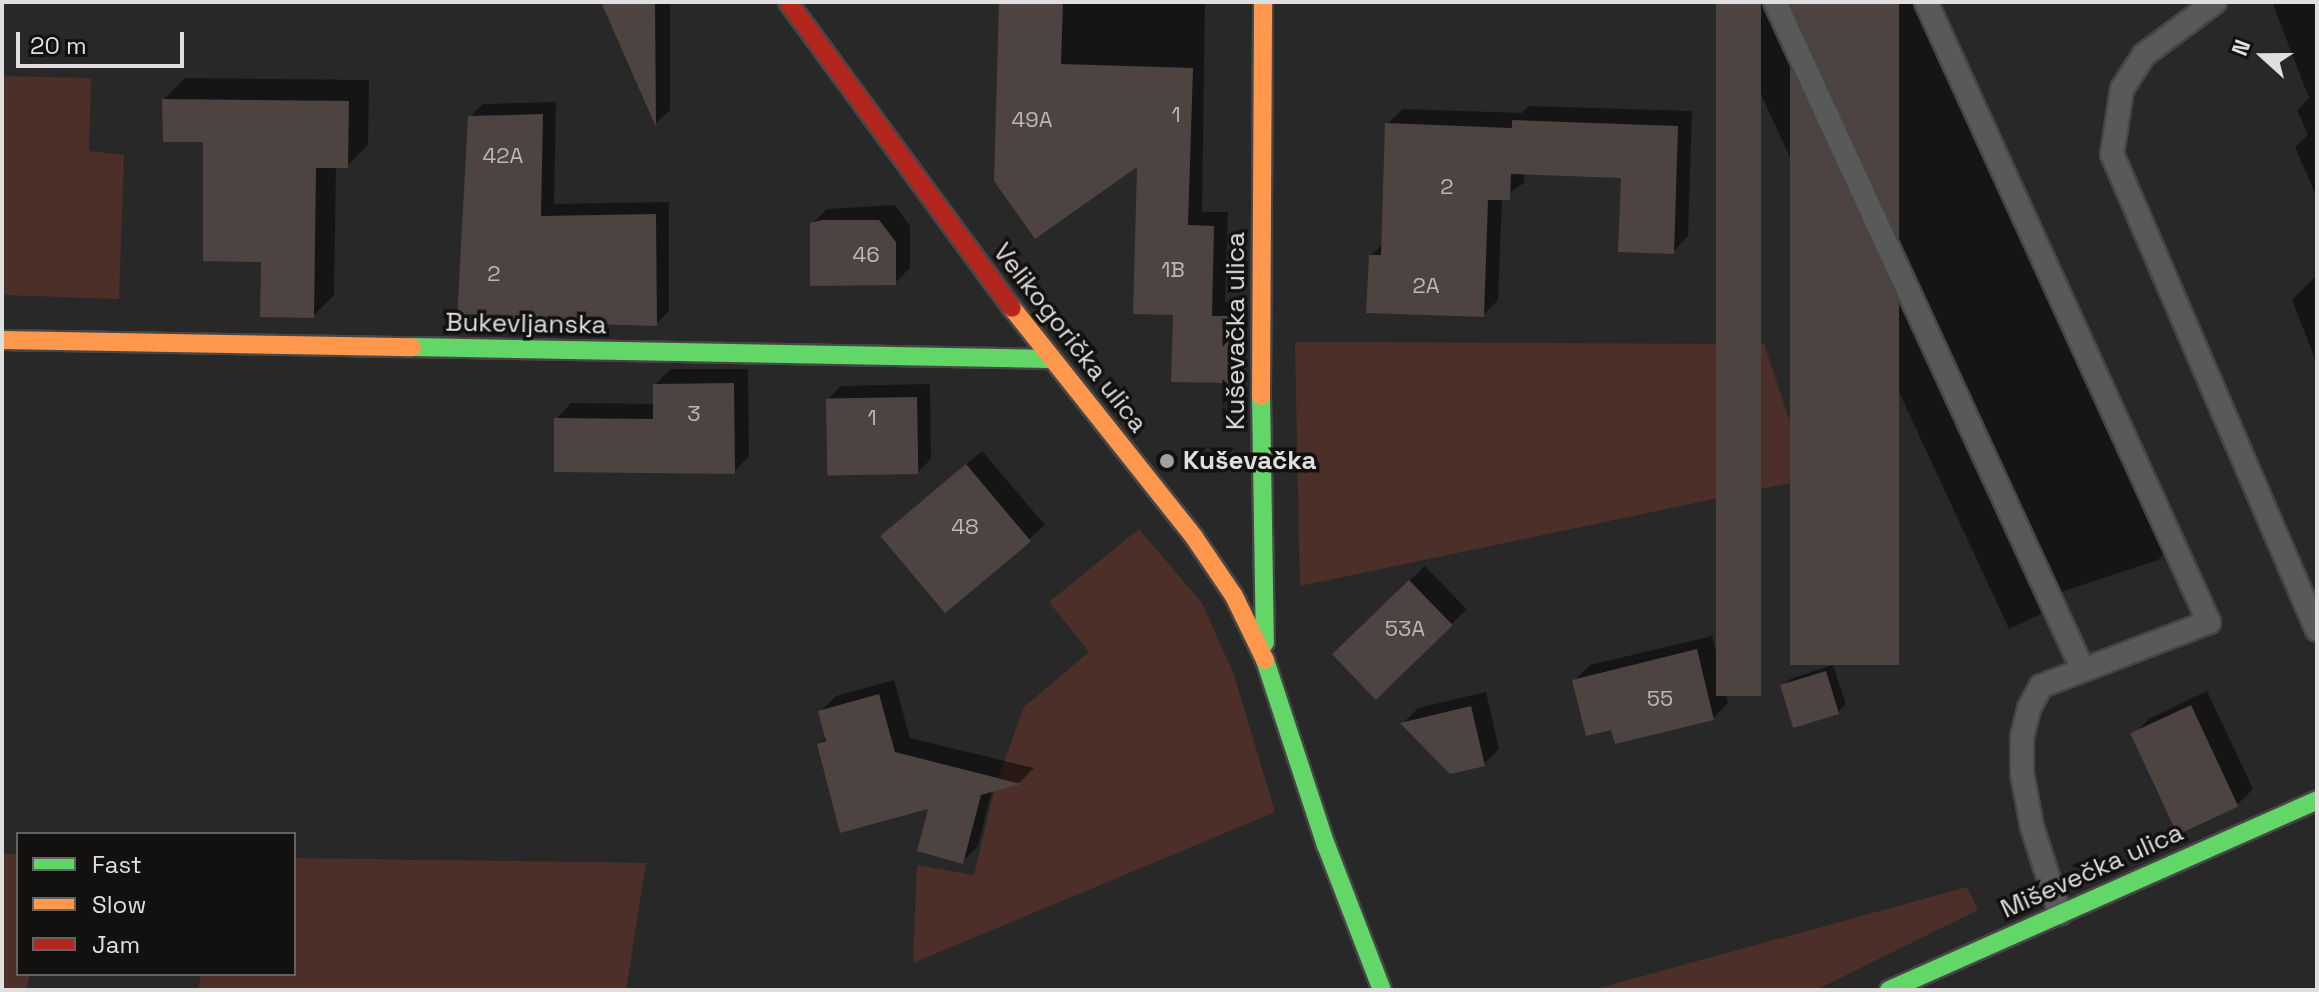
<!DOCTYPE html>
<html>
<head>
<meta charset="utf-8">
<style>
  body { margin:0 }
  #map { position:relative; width:2319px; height:992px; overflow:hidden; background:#292828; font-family:"Space Grotesk",sans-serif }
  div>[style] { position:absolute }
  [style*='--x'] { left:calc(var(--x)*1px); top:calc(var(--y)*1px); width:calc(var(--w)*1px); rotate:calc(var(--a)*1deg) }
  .green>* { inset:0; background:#4c2f29 }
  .shadow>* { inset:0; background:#0007; transform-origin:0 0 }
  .building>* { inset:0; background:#4d4341; transform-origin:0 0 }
  .roads { filter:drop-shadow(2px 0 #474646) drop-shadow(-2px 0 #474646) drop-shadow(0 2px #474646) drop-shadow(0 -2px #474646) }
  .lane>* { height:22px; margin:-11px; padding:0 11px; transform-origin:11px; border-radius:11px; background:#5a5959 }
  .fast>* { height:18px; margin:-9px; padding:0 9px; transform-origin:9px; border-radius:9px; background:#63d668 }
  .slow>* { height:18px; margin:-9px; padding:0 9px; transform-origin:9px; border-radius:9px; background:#ff974d }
  .jam>* { height:18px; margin:-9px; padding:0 9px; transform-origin:9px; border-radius:9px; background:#b3261e }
  .dots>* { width:22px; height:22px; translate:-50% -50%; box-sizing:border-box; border:4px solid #121110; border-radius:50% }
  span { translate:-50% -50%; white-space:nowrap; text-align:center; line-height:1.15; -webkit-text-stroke:7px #121110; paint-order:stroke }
  .number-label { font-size:22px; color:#bbb7b7 }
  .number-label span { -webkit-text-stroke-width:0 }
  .street-label { font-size:26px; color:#e0dede }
  .poi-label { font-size:26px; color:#e0dede; font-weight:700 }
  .left { translate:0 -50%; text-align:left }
  .frame { position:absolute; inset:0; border:4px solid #e0dede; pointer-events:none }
  .legend { position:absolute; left:16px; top:832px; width:280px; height:144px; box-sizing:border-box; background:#121110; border:2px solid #646362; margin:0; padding:10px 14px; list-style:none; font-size:24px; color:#e0dede }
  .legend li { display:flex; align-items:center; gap:16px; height:40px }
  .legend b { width:40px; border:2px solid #646362 }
  .north { position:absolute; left:2223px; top:16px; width:80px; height:80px; -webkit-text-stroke:6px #121110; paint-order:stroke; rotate:291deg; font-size:22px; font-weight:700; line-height:32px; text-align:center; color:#e0dede }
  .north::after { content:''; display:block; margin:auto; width:28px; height:36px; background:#e0dede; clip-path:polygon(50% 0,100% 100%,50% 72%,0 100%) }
  .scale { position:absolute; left:16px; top:32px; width:168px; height:36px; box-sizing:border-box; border:4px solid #e0dede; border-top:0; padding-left:10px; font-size:24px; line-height:28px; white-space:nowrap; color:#e0dede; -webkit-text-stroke:6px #121110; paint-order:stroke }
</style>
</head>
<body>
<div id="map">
  <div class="green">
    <i style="clip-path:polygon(2px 76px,91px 78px,89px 151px,124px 155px,119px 299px,2px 295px)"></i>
    <i style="clip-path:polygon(1295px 342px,1764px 344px,1809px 479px,1300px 586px)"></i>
    <i style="clip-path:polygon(1139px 529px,1202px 603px,1234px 675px,1275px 812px,913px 963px,917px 865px,974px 875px,995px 787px,1024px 707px,1089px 652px,1049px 602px)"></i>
    <i style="clip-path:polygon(2px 854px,18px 854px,18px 974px,30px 974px,26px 990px,2px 990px)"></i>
    <i style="clip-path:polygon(294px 858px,646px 863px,626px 990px,198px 990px,201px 974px,294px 974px)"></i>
    <i style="clip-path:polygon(1967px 887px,1978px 910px,1816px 990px,1592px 990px)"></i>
  </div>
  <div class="shadow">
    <i style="clip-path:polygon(603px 2px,670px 2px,670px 110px,656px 123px)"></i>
    <i style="clip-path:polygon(1001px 2px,1205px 2px,1202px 212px,1228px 212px,1225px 302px,1243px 303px,1241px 366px,1227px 381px,1175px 313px,1139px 163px)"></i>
    <i style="clip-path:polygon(1718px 2px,1933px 2px,2182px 536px,2158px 560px,2064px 591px,2041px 614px,2009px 629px)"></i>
    <i style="clip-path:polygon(2272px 2px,2317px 2px,2317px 198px,2295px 147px,2308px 135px,2297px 110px,2309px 98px)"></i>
    <i style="clip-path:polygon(185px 78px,369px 80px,368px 145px,347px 166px,336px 166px,334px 295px,313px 316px,263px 260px,205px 140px,164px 99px)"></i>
    <i style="clip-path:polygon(556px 102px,554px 204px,669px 202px,669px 311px,656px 324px,460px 318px,470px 117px,483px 104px)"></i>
    <i style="clip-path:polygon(1529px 106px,1692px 111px,1688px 236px,1673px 252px,1623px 176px,1524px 173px,1524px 183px,1502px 198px,1498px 300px,1483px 315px,1371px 255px,1384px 243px,1387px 124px,1403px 109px,1522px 113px)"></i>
    <i style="clip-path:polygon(895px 205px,910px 226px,910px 268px,895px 283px,812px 224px,827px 209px)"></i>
    <i style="clip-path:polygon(2317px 275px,2317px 364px,2292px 300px)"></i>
    <i style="clip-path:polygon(670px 369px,748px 369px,749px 456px,734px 472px,556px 419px,571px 403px,655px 404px,655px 385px)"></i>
    <i style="clip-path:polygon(930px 384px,931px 459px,918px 472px,828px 399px,841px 386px)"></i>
    <i style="clip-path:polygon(982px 451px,1045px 525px,948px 611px,899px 522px)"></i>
    <i style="left:1425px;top:566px;width:60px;height:127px;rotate:46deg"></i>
    <i style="clip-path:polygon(1712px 636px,1728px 703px,1713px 718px,1613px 728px,1575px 680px,1590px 665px)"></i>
    <i style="clip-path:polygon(1833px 665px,1846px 704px,1838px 712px,1783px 686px,1790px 679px)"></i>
    <i style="clip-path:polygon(894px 680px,910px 738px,1034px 768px,1020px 782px,992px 790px,978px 846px,963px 861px,930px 806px,819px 744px,827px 737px,821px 711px,836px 696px)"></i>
    <i style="clip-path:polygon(2207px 691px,2253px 789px,2238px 804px,2134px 734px,2149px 719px)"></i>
    <i style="clip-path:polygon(1486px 692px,1499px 749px,1484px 764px,1403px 723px,1418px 708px)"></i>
  </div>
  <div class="building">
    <i style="clip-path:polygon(601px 2px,655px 2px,656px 127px)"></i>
    <i style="clip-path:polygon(999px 2px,1063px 2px,1061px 64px,1193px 68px,1188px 225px,1214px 226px,1212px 316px,1229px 316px,1228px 383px,1171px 382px,1173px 315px,1133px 314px,1137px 167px,1035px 239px,994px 181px)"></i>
    <i style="left:1716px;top:2px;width:45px;height:694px"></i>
    <i style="left:1790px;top:2px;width:109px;height:663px"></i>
    <i style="clip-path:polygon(162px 99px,349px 101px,348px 168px,316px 168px,314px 318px,260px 317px,261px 262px,203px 261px,203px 142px,163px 142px)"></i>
    <i style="clip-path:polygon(543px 114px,541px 216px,656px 214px,657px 326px,457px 320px,468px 116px)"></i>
    <i style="clip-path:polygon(1512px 120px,1678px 126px,1674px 254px,1618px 252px,1621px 178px,1511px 174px,1510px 200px,1488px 200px,1484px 317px,1366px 313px,1369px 255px,1381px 255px,1385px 123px,1512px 128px)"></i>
    <i style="clip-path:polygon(822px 220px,879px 220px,896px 242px,896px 285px,810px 286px,810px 223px)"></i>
    <i style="clip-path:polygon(734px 383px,735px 474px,554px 472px,554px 418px,653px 419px,653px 384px)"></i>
    <i style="left:917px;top:397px;width:77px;height:91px;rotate:89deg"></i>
    <i style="left:966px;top:464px;width:101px;height:112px;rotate:50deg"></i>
    <i style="left:1409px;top:580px;width:63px;height:107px;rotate:46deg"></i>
    <i style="clip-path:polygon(1697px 649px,1714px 720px,1615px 744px,1611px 730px,1586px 736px,1572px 680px)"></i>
    <i style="left:1826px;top:671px;width:45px;height:48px;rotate:73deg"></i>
    <i style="clip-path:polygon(879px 694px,895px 752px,1021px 784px,981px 795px,963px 864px,917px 851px,928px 809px,840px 833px,817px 744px,826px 741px,818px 711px)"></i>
    <i style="left:2191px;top:705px;width:112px;height:67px;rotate:65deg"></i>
    <i style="clip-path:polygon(1471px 706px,1485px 766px,1450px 774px,1400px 723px)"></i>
  </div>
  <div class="roads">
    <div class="lane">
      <i style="--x:1775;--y:2;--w:733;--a:65.25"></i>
      <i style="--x:1926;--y:2;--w:682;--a:65.47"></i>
      <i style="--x:2209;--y:622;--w:180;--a:159.1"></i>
      <i style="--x:2041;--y:686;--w:26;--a:118"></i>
      <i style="--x:2029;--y:709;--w:30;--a:104"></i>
      <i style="--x:2022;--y:738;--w:35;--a:90"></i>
      <i style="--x:2022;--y:773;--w:55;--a:79.5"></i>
      <i style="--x:2032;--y:827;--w:91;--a:72.2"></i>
      <i style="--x:2215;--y:2;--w:89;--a:143.3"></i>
      <i style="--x:2144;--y:55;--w:40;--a:122.9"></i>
      <i style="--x:2122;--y:89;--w:66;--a:98.7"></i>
      <i style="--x:2112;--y:154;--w:518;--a:66.7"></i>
    </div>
    <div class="fast">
      <i style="--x:412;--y:347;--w:637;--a:1.08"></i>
      <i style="--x:1261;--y:396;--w:247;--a:89.1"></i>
      <i style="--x:1265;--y:660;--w:195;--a:71.8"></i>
      <i style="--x:1326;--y:845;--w:155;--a:68.9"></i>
      <i style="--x:1889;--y:990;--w:468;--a:-23.9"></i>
    </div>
    <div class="slow">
      <i style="--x:1012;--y:308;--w:293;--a:51.5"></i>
      <i style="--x:1194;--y:537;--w:71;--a:55.9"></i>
      <i style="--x:1234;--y:596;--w:71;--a:64.2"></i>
      <i style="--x:2;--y:340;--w:410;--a:1"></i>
      <i style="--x:1261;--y:396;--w:394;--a:-89.7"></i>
    </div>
    <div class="jam">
      <i style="--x:788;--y:2;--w:379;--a:53.8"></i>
    </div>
  </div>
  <div class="dots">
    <i style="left:1167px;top:461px;background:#a09e9e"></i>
  </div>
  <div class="number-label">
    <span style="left:1176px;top:115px">1</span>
    <span style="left:1032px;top:120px">49A</span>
    <span style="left:503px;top:156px">42A</span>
    <span style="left:1447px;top:187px">2</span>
    <span style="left:866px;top:255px">46</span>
    <span style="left:1173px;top:270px">1B</span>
    <span style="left:494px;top:274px">2</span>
    <span style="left:1426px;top:286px">2A</span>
    <span style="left:694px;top:414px">3</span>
    <span style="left:872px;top:418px">1</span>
    <span style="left:965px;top:527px">48</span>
    <span style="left:1405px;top:629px">53A</span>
    <span style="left:1660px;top:699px">55</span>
  </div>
  <div class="street-label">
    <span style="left:526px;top:324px;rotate:1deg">Bukevljanska</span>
    <span style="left:1236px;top:331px;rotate:-90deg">Kuševačka ulica</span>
    <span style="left:1070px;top:338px;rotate:52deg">Velikogorička ulica</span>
    <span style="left:2092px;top:871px;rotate:-24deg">Miševečka ulica</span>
  </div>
  <div class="poi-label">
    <span class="left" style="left:1183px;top:461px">Kuševačka</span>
  </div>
  <div class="frame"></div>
  <ul class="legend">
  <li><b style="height:10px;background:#63d668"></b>Fast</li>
  <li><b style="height:10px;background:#ff974d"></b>Slow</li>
  <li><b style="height:10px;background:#b3261e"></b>Jam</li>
  </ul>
  <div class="north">N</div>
  <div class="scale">20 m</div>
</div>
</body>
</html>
